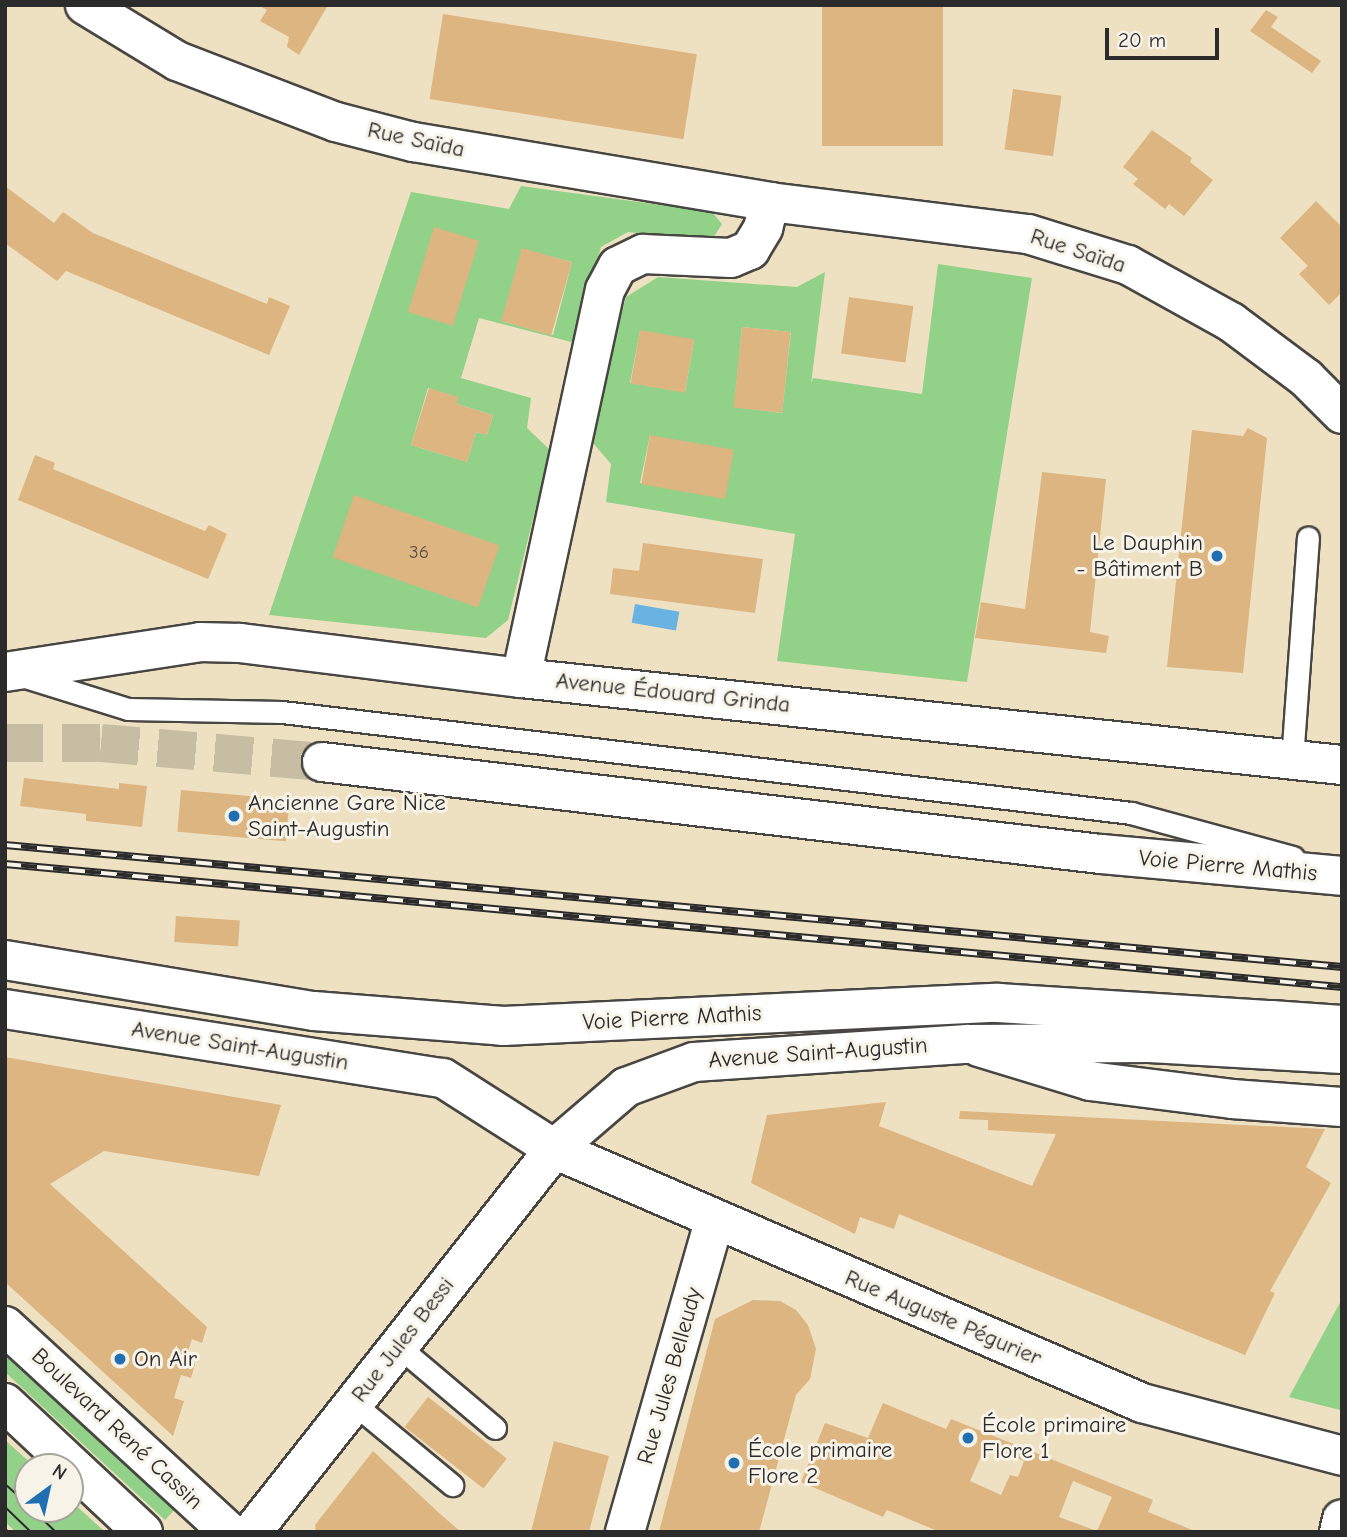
<!DOCTYPE html>
<html>
<head>
<meta charset="utf-8">
<style>
  body { margin:0 }
  #map { position:relative; width:1347px; height:1537px; overflow:hidden; background:#eee1c1; font-family:"Comic Neue",sans-serif }
  div>[style] { position:absolute }
  [style*='--x'] { left:calc(var(--x)*1px); top:calc(var(--y)*1px); width:calc(var(--w)*1px); rotate:calc(var(--a)*1deg) }
  .green>* { inset:0; background:#91d188 }
  .water>* { inset:0; background:#68b3e1; transform-origin:0 0 }
  .building>* { inset:0; background:#ddb581; transform-origin:0 0 }
  .trunk-tunnel>* { height:38px; margin-top:-19px; transform-origin:0; background:repeating-linear-gradient(90deg,#c7bda3 0 38px,transparent 0 57px) }
  .path>* { height:4.5px; margin-top:-2.25px; transform-origin:0; background:repeating-linear-gradient(90deg,#484642 0 5px,transparent 0 10px) }
  .roads { filter:drop-shadow(2px 0 #484642) drop-shadow(-2px 0 #484642) drop-shadow(0 2px #484642) drop-shadow(0 -2px #484642) }
  .service>* { height:21px; margin:-10.5px; padding:0 10.5px; transform-origin:10.5px; border-radius:10.5px; background:#fff }
  .minor>* { height:38px; margin:-19px; padding:0 19px; transform-origin:19px; border-radius:19px; background:#fff }
  .secondary>* { height:38px; margin:-19px; padding:0 19px; transform-origin:19px; border-radius:19px; background:#fff }
  .primary>* { height:38px; margin:-19px; padding:0 19px; transform-origin:19px; border-radius:19px; background:#fff }
  .trunk>* { height:38px; margin:-19px; padding:0 19px; transform-origin:19px; border-radius:19px; background:#fff }
  .tram>* { height:2px; margin:-1px; padding:0 1px; transform-origin:1px; border-radius:1px; background:#2b2b2b }
  .rail>* { height:8px; margin-top:-4px; transform-origin:0; background:repeating-linear-gradient(90deg,#f7f3e8 0 16px,#2b2b2b 0 32px); box-sizing:border-box; border-block:2px solid #2b2b2b }
  .dots>* { width:19px; height:19px; translate:-50% -50%; box-sizing:border-box; border:4px solid #f7f3e8; border-radius:50% }
  span { translate:-50% -50%; white-space:nowrap; text-align:center; line-height:1.15; -webkit-text-stroke:6px #f7f3e8; paint-order:stroke }
  .number-label { font-size:19px; color:#584e40 }
  .number-label span { -webkit-text-stroke-width:0 }
  .street-label { font-size:23px; color:#2b2b2b }
  .poi-label { font-size:23px; color:#2b2b2b }
  .right { translate:-100% -50%; text-align:right }
  .left { translate:0 -50%; text-align:left }
  .frame { position:absolute; inset:0; border:7px solid #2b2b2b; pointer-events:none }
  .north { position:absolute; left:14px; top:1453px; width:70px; height:70px; box-sizing:border-box; background:#f7f3e8; border:2px solid #a5a39c; border-radius:50%; rotate:33deg; font-size:19px; font-weight:700; line-height:28px; text-align:center; color:#2b2b2b }
  .north::after { content:''; display:block; margin:auto; width:24px; height:32px; background:#1f6fb2; clip-path:polygon(50% 0,100% 100%,50% 72%,0 100%) }
  .scale { position:absolute; left:1105px; top:28px; width:114px; height:32px; box-sizing:border-box; border:4px solid #2b2b2b; border-top:0; padding-left:9px; font-size:21px; line-height:24px; white-space:nowrap; color:#2b2b2b; -webkit-text-stroke:5px #f7f3e8; paint-order:stroke }
</style>
</head>
<body>
<div id="map">
  <div class="green">
    <i style="clip-path:polygon(evenodd,521px 186px,712px 212px,722px 224px,713px 238px,700px 241px,628px 232px,601px 247px,575px 343px,479px 318px,461px 378px,531px 398px,527px 428px,550px 450px,508px 620px,486px 638px,269px 615px,411px 192px,509px 209px,521px 186px,522px 249px,572px 262px,553px 335px,504px 322px,522px 249px,521px 186px,428px 388px,457px 397px,457px 404px,493px 415px,487px 435px,476px 432px,467px 462px,411px 445px,428px 388px)"></i>
    <i style="clip-path:polygon(evenodd,938px 264px,1032px 278px,967px 682px,777px 661px,795px 534px,606px 502px,611px 464px,588px 437px,626px 297px,658px 277px,797px 287px,825px 272px,811px 384px,813px 378px,922px 394px,938px 264px,742px 327px,791px 332px,782px 413px,734px 407px,742px 327px,938px 264px,640px 331px,694px 340px,685px 392px,630px 383px,640px 331px,938px 264px,650px 435px,724px 498px,640px 483px,650px 435px)"></i>
    <i style="clip-path:polygon(1342px 1299px,1342px 1409px,1340px 1410px,1289px 1397px)"></i>
    <i style="clip-path:polygon(5px 1348px,178px 1506px,165px 1520px,5px 1372px)"></i>
    <i style="clip-path:polygon(5px 1440px,35px 1467px,28px 1467px,28px 1509px,70px 1509px,70px 1500px,105px 1532px,16px 1532px,5px 1522px)"></i>
  </div>
  <div class="water">
    <i style="left:635px;top:604px;width:45px;height:19px;rotate:10deg"></i>
  </div>
  <div class="building">
    <i style="clip-path:polygon(258px 5px,328px 5px,299px 55px,287px 47px,289px 37px,260px 21px,267px 10px)"></i>
    <i style="left:822px;top:5px;width:121px;height:141px"></i>
    <i style="clip-path:polygon(1266px 10px,1278px 17px,1271px 27px,1321px 61px,1312px 73px,1250px 31px)"></i>
    <i style="left:443px;top:14px;width:257px;height:86px;rotate:9deg"></i>
    <i style="left:1013px;top:89px;width:49px;height:61px;rotate:8deg"></i>
    <i style="clip-path:polygon(1152px 130px,1192px 158px,1190px 162px,1213px 180px,1184px 216px,1169px 204px,1165px 209px,1133px 184px,1138px 179px,1123px 167px)"></i>
    <i style="clip-path:polygon(5px 186px,54px 223px,63px 212px,93px 233px,267px 304px,269px 297px,290px 306px,269px 355px,66px 271px,57px 281px,5px 243px)"></i>
    <i style="clip-path:polygon(1316px 201px,1342px 227px,1342px 292px,1329px 305px,1299px 274px,1308px 266px,1280px 238px)"></i>
    <i style="left:434px;top:227px;width:47px;height:89px;rotate:17deg"></i>
    <i style="left:522px;top:248px;width:52px;height:76px;rotate:16deg"></i>
    <i style="left:849px;top:297px;width:65px;height:57px;rotate:8deg"></i>
    <i style="left:742px;top:327px;width:49px;height:81px;rotate:6deg"></i>
    <i style="left:640px;top:330px;width:55px;height:54px;rotate:10deg"></i>
    <i style="clip-path:polygon(429px 388px,458px 397px,457px 404px,493px 415px,487px 435px,476px 432px,467px 462px,411px 445px)"></i>
    <i style="clip-path:polygon(1248px 428px,1267px 438px,1243px 673px,1167px 667px,1192px 430px,1243px 436px)"></i>
    <i style="left:650px;top:435px;width:85px;height:50px;rotate:10deg"></i>
    <i style="clip-path:polygon(35px 455px,55px 463px,53px 469px,205px 531px,209px 525px,227px 534px,208px 579px,18px 500px)"></i>
    <i style="clip-path:polygon(1042px 472px,1106px 479px,1090px 632px,1109px 636px,1106px 653px,975px 638px,981px 602px,1025px 609px)"></i>
    <i style="left:354px;top:495px;width:154px;height:66px;rotate:19deg"></i>
    <i style="clip-path:polygon(643px 543px,763px 559px,755px 613px,610px 594px,613px 568px,639px 571px)"></i>
    <i style="clip-path:polygon(24px 778px,119px 789px,119px 783px,147px 786px,142px 827px,86px 821px,86px 814px,20px 806px)"></i>
    <i style="left:181px;top:790px;width:109px;height:42px;rotate:5deg"></i>
    <i style="left:176px;top:916px;width:64px;height:26px;rotate:4deg"></i>
    <i style="clip-path:polygon(5px 1057px,281px 1105px,259px 1176px,104px 1151px,50px 1184px,207px 1327px,202px 1343px,192px 1339px,185px 1361px,195px 1364px,191px 1378px,181px 1375px,174px 1398px,184px 1401px,173px 1436px,5px 1282px)"></i>
    <i style="clip-path:polygon(886px 1102px,879px 1126px,1032px 1186px,1056px 1134px,988px 1130px,988px 1120px,959px 1119px,960px 1111px,1325px 1129px,1306px 1167px,1331px 1183px,1270px 1291px,1275px 1293px,1245px 1355px,899px 1214px,894px 1229px,860px 1217px,855px 1234px,751px 1183px,767px 1115px)"></i>
    <i style="clip-path:polygon(753px 1300px,780px 1301px,796px 1310px,808px 1325px,816px 1349px,810px 1379px,796px 1395px,759px 1532px,659px 1532px,715px 1319px)"></i>
    <i style="left:428px;top:1397px;width:100px;height:38px;rotate:38deg"></i>
    <i style="clip-path:polygon(evenodd,883px 1403px,946px 1429px,951px 1419px,1153px 1500px,1148px 1512px,1197px 1532px,940px 1532px,887px 1510px,883px 1517px,801px 1482px,825px 1423px,868px 1438px,883px 1403px,986px 1445px,1024px 1461px,1018px 1477px,1010px 1475px,1001px 1495px,970px 1481px,986px 1445px,883px 1403px,1073px 1481px,1112px 1497px,1097px 1531px,1059px 1517px,1073px 1481px)"></i>
    <i style="clip-path:polygon(554px 1441px,609px 1456px,589px 1532px,531px 1532px)"></i>
    <i style="clip-path:polygon(373px 1451px,439px 1513px,461px 1532px,316px 1532px,315px 1525px)"></i>
  </div>
  <div class="trunk-tunnel">
    <i style="--x:5;--y:743;--w:96;--a:0"></i>
    <i style="--x:101;--y:743;--w:222;--a:4.9"></i>
  </div>
  <div class="path">
    <i style="--x:5;--y:1530;--w:3;--a:45"></i>
  </div>
  <div class="roads">
    <div class="service">
      <i style="--x:22;--y:676;--w:111;--a:17.3"></i>
      <i style="--x:128;--y:709;--w:154;--a:1.1"></i>
      <i style="--x:282;--y:712;--w:855;--a:6.78"></i>
      <i style="--x:1131;--y:813;--w:168;--a:15.2"></i>
      <i style="--x:1292;--y:760;--w:223;--a:-85.9"></i>
      <i style="--x:398;--y:1346;--w:127;--a:40.2"></i>
      <i style="--x:353;--y:1403;--w:129;--a:39.6"></i>
    </div>
    <div class="minor">
      <i style="--x:85;--y:5;--w:108;--a:31.3"></i>
      <i style="--x:177;--y:61;--w:170;--a:21"></i>
      <i style="--x:336;--y:122;--w:80;--a:14.6"></i>
      <i style="--x:413;--y:142;--w:362;--a:9.5"></i>
      <i style="--x:770;--y:202;--w:260;--a:7.1"></i>
      <i style="--x:1028;--y:234;--w:105;--a:17.2"></i>
      <i style="--x:1128;--y:265;--w:118;--a:29"></i>
      <i style="--x:1231;--y:322;--w:94;--a:36.7"></i>
      <i style="--x:1306;--y:378;--w:51;--a:45"></i>
      <i style="--x:521;--y:678;--w:397;--a:-77.8"></i>
      <i style="--x:605;--y:290;--w:27;--a:-62"></i>
      <i style="--x:618;--y:266;--w:28;--a:-26"></i>
      <i style="--x:643;--y:254;--w:88;--a:2.6"></i>
      <i style="--x:731;--y:258;--w:21;--a:-23"></i>
      <i style="--x:750;--y:250;--w:26;--a:-59"></i>
      <i style="--x:763;--y:228;--w:27;--a:-75"></i>
      <i style="--x:5;--y:1009;--w:443;--a:9"></i>
      <i style="--x:443;--y:1078;--w:132;--a:32.6"></i>
      <i style="--x:554;--y:1149;--w:641;--a:23.36"></i>
      <i style="--x:1142;--y:1403;--w:207;--a:14.8"></i>
      <i style="--x:625;--y:1532;--w:323;--a:-74"></i>
      <i style="--x:1339;--y:1532;--w:13;--a:-77"></i>
    </div>
    <div class="secondary">
      <i style="--x:5;--y:672;--w:197;--a:-8.7"></i>
      <i style="--x:200;--y:642;--w:40;--a:1.4"></i>
      <i style="--x:240;--y:643;--w:283;--a:7.1"></i>
      <i style="--x:521;--y:678;--w:826;--a:6.05"></i>
      <i style="--x:979;--y:1047;--w:116;--a:17"></i>
      <i style="--x:1090;--y:1081;--w:143;--a:7.2"></i>
      <i style="--x:1232;--y:1099;--w:110;--a:4.2"></i>
    </div>
    <div class="primary">
      <i style="--x:5;--y:960;--w:313;--a:9.4"></i>
      <i style="--x:314;--y:1011;--w:190;--a:4.5"></i>
      <i style="--x:503;--y:1026;--w:496;--a:-2.7"></i>
      <i style="--x:998;--y:1003;--w:274;--a:3.6"></i>
      <i style="--x:5;--y:1326;--w:304;--a:42.6"></i>
      <i style="--x:5;--y:1403;--w:189;--a:43.1"></i>
      <i style="--x:252;--y:1532;--w:488;--a:-51.7"></i>
      <i style="--x:554;--y:1149;--w:95;--a:-40.7"></i>
      <i style="--x:626;--y:1087;--w:72;--a:-20.2"></i>
      <i style="--x:694;--y:1062;--w:274;--a:-3.8"></i>
    </div>
    <div class="trunk">
      <i style="--x:322;--y:762;--w:784;--a:6.74"></i>
      <i style="--x:1101;--y:854;--w:242;--a:5.2"></i>
      <i style="--x:1271;--y:1020;--w:71;--a:4"></i>
      <i style="--x:967;--y:1044;--w:182;--a:-0.3"></i>
      <i style="--x:1149;--y:1043;--w:193;--a:3.3"></i>
    </div>
  </div>
  <div class="tram">
    <i style="--x:5;--y:1484;--w:31;--a:42"></i>
    <i style="--x:5;--y:1507;--w:36;--a:44"></i>
    <i style="--x:32;--y:1509;--w:33;--a:44"></i>
  </div>
  <div class="rail">
    <i style="--x:5;--y:845;--w:1343;--a:5.21"></i>
    <i style="--x:5;--y:864;--w:1343;--a:5.26"></i>
  </div>
  <div class="dots">
    <i style="left:1217px;top:556px;background:#1f6fb2"></i>
    <i style="left:234px;top:816px;background:#1f6fb2"></i>
    <i style="left:120px;top:1359px;background:#1f6fb2"></i>
    <i style="left:968px;top:1438px;background:#1f6fb2"></i>
    <i style="left:734px;top:1463px;background:#1f6fb2"></i>
  </div>
  <div class="number-label">
    <span style="left:419px;top:553px">36</span>
  </div>
  <div class="street-label">
    <span style="left:416px;top:140px;rotate:12deg">Rue Saïda</span>
    <span style="left:1078px;top:251px;rotate:18deg">Rue Saïda</span>
    <span style="left:673px;top:693px;rotate:6deg">Avenue Édouard Grinda</span>
    <span style="left:1228px;top:866px;rotate:5deg">Voie Pierre Mathis</span>
    <span style="left:672px;top:1018px;rotate:-3deg">Voie Pierre Mathis</span>
    <span style="left:240px;top:1046px;rotate:9deg">Avenue Saint-Augustin</span>
    <span style="left:818px;top:1053px;rotate:-4deg">Avenue Saint-Augustin</span>
    <span style="left:943px;top:1318px;rotate:23deg">Rue Auguste Pégurier</span>
    <span style="left:403px;top:1340px;rotate:-52deg">Rue Jules Bessi</span>
    <span style="left:670px;top:1376px;rotate:-74deg">Rue Jules Belleudy</span>
    <span style="left:117px;top:1429px;rotate:43deg">Boulevard René Cassin</span>
  </div>
  <div class="poi-label">
    <span class="right" style="left:1203px;top:556px">Le Dauphin<br>- Bâtiment B</span>
    <span class="left" style="left:248px;top:816px">Ancienne Gare Nice<br>Saint-Augustin</span>
    <span class="left" style="left:134px;top:1359px">On Air</span>
    <span class="left" style="left:982px;top:1438px">École primaire<br>Flore 1</span>
    <span class="left" style="left:748px;top:1463px">École primaire<br>Flore 2</span>
  </div>
  <div class="frame"></div>
  <div class="north">N</div>
  <div class="scale">20 m</div>
</div>
</body>
</html>
